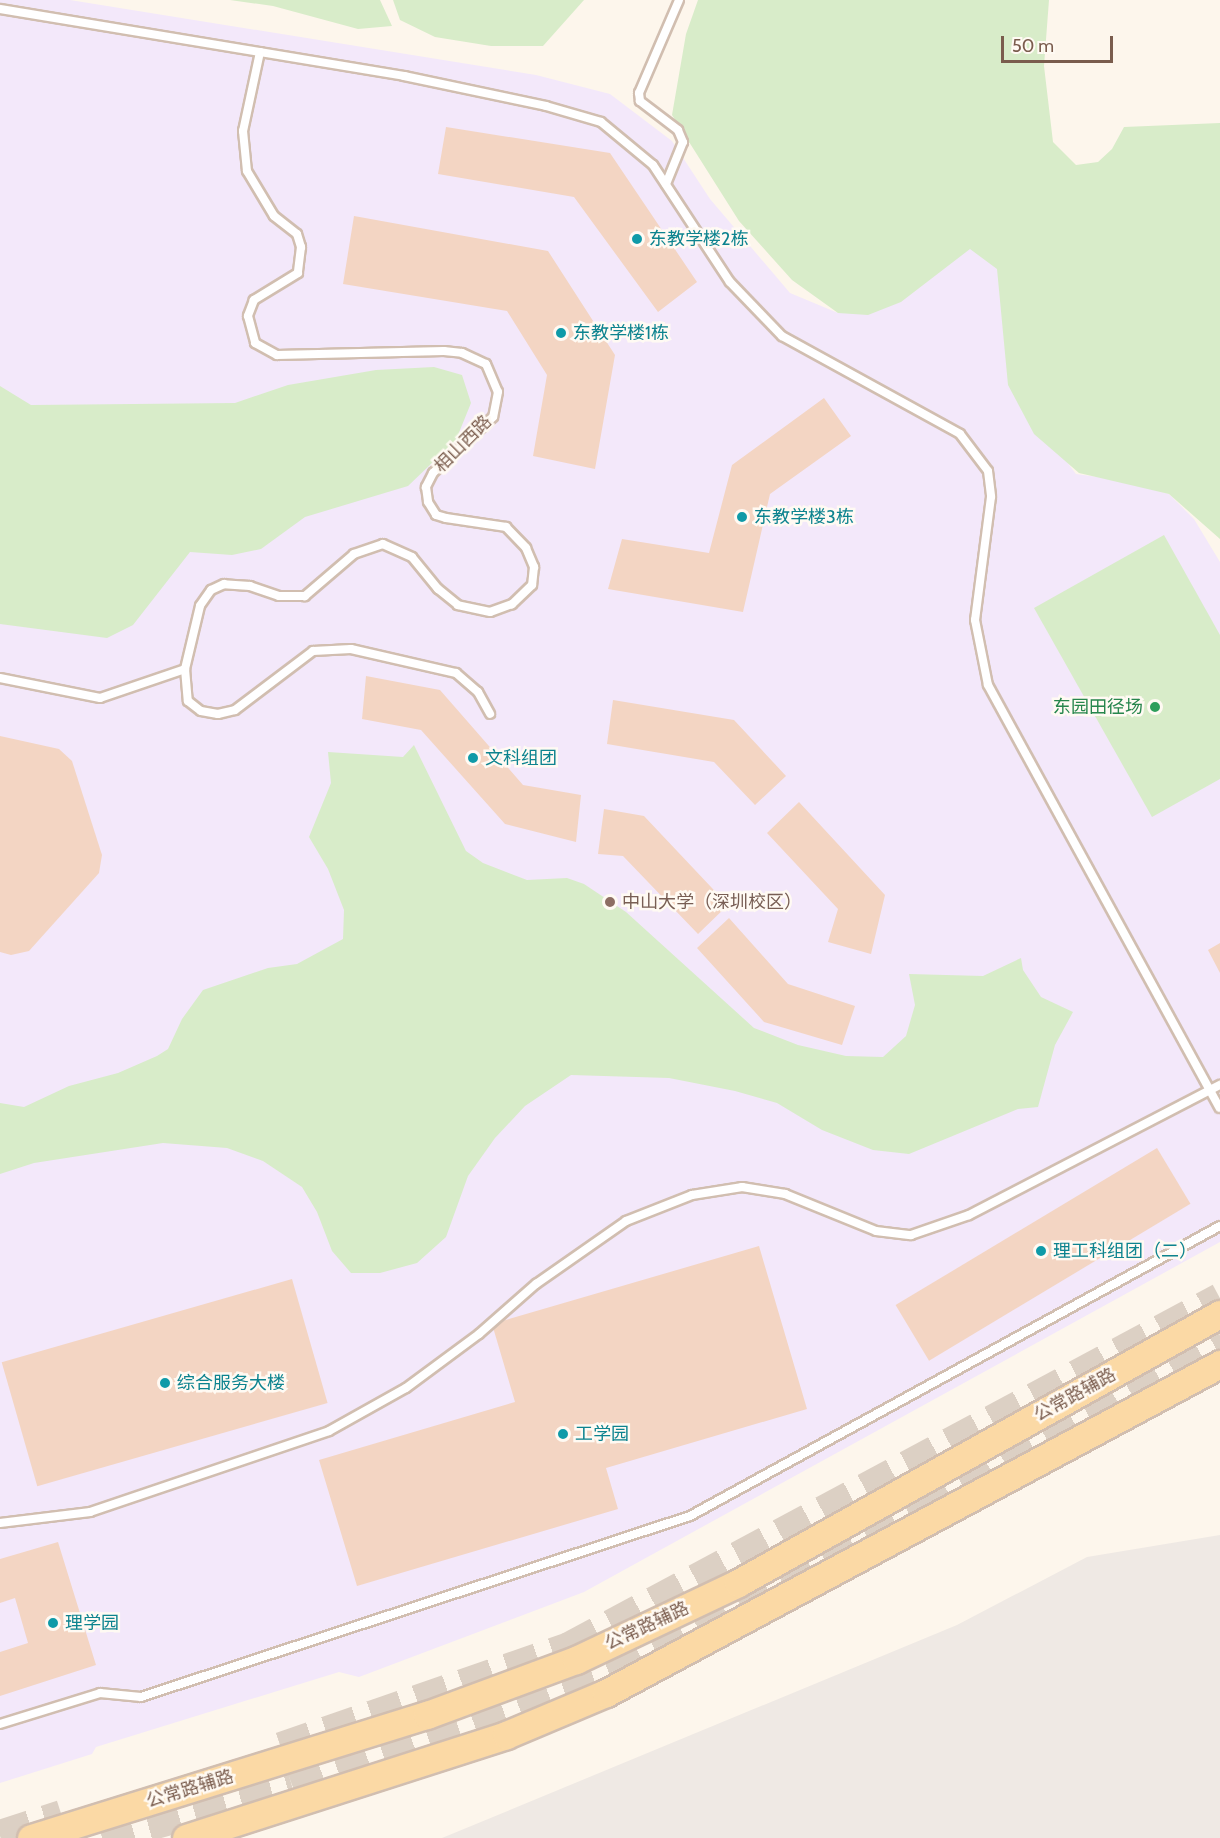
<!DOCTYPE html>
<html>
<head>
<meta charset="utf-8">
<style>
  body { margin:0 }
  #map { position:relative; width:1220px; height:1838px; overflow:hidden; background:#fdf6ec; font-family:Cabin,"Noto Sans SC",sans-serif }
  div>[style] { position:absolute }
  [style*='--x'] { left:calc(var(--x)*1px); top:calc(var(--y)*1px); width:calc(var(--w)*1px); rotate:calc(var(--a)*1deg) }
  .industrial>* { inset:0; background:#efe9e4 }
  .education>* { inset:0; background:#f3e8fa }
  .green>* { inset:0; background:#d8ecc9 }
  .building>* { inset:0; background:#f3d5c3; transform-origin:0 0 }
  .highway-tunnel>* { height:32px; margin-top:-16px; transform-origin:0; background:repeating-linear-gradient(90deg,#dcd0c4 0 32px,transparent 0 48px) }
  .roads { filter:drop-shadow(2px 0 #d1beb0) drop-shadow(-2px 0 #d1beb0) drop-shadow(0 2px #d1beb0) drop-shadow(0 -2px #d1beb0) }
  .lane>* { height:8px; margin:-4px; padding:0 4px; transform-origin:4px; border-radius:4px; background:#fff }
  .primary>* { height:27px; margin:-13.5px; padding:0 13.5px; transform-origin:13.5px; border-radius:13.5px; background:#fbd9a5 }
  .dots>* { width:16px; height:16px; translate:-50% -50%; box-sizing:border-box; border:3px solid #fffaf3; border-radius:50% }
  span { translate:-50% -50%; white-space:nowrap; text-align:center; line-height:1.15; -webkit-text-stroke:5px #fffaf3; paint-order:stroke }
  .culture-label { font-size:18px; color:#0d838f }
  .left { translate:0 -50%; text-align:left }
  .street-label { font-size:18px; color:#7a5c4d }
  .leisure-label { font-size:18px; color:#27864d }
  .right { translate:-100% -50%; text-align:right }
  .education-label { font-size:18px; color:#785e54 }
  .scale { position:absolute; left:1001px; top:36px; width:112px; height:27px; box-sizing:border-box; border:3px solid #7a5c4d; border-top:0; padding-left:8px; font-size:18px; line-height:21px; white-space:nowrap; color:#7a5c4d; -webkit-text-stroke:4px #fffaf3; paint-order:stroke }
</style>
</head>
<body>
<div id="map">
  <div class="industrial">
    <i style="clip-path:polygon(1220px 1535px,1220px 1838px,442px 1838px,957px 1625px,1087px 1557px)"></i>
  </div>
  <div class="education">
    <i style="clip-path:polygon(0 0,70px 0,536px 75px,610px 94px,672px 141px,710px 199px,790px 293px,838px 313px,964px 238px,1017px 280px,1033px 417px,1076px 474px,1127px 481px,1169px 494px,1194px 519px,1220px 562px,1220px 1242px,584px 1592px,359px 1677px,339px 1672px,96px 1747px,92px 1754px,0 1783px)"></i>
  </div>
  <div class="green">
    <i style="clip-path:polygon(230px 0,380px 0,392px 26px,358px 29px,273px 6px)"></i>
    <i style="clip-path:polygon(393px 0,584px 0,543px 46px,491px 46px,435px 37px,400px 20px)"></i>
    <i style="clip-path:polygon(698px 0,1049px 0,1044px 66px,1053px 142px,1076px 165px,1098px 162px,1112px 149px,1124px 127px,1220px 123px,1220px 539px,1169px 494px,1079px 473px,1034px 434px,1008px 385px,997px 269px,970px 249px,901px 302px,868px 315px,838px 313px,792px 280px,739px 221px,672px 115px,686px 34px)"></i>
    <i style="clip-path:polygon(434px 367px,462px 375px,471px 403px,456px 440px,408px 486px,305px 517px,261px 549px,232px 555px,190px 552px,133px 625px,107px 638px,0 624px,0 386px,31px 405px,235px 403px,288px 385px,376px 370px)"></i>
    <i style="clip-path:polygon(1164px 535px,1220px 635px,1220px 779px,1152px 817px,1034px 608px)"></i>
    <i style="clip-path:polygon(414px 745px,466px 851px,483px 863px,527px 880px,567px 878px,584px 884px,626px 912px,754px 1028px,798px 1045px,846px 1056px,883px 1057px,906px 1036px,915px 1005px,909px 974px,983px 976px,1021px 958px,1023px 970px,1041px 997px,1073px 1012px,1055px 1045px,1038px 1107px,1018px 1109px,909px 1154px,873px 1150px,822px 1130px,777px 1103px,735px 1091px,669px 1078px,571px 1075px,525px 1106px,495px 1138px,468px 1176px,446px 1237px,417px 1263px,380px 1273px,351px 1273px,332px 1251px,317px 1212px,302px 1187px,263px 1161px,227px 1148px,163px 1143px,34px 1163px,0 1174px,0 1103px,24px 1107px,69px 1086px,118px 1073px,157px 1056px,168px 1049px,182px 1019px,203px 990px,268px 968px,297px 964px,343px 939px,344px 910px,328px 869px,309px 837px,331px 783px,328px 752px,403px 757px)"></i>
  </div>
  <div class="building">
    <i style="clip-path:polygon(446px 127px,610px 153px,697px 282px,658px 312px,574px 197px,438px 174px)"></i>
    <i style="clip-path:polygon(354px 216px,548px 251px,615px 355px,595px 469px,533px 456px,547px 375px,507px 311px,343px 284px)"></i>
    <i style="clip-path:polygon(824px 398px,851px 436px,770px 494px,743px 612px,608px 589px,622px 539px,709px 553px,732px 465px)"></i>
    <i style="clip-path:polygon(366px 676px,440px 690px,523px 785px,581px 795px,576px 842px,505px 824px,421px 730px,362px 719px)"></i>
    <i style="clip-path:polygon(613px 700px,734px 720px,786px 776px,755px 805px,714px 762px,607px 744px)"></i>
    <i style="clip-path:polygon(0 736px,59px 749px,72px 761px,102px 855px,99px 873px,29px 951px,11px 955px,0 952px)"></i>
    <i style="clip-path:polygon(799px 802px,885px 895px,871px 954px,828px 942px,838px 909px,767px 833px)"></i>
    <i style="clip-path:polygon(604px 809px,644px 816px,728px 905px,698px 934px,623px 856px,598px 854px)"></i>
    <i style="clip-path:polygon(729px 918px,788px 984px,855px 1006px,842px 1045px,764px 1022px,697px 948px)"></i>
    <i style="clip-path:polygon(1220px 943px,1220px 973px,1208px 950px)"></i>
    <i style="left:1157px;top:1148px;width:65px;height:305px;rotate:59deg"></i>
    <i style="clip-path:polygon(759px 1246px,807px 1409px,606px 1468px,618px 1509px,357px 1586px,319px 1460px,515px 1402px,492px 1324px)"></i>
    <i style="left:292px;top:1279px;width:129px;height:302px;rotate:74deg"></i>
    <i style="clip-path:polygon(58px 1542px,96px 1665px,0 1696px,0 1652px,28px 1643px,15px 1598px,0 1603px,0 1559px)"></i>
  </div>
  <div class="highway-tunnel">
    <i style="--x:281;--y:1748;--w:305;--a:-19.1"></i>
    <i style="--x:569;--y:1648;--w:739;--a:-28.2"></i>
    <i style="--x:0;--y:1836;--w:65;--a:-17.9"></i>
    <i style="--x:102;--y:1838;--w:197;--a:-15.6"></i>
    <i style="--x:292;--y:1785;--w:340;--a:-19.6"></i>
    <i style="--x:612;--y:1671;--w:349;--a:-28.3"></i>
    <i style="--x:919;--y:1506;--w:346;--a:-29.6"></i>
  </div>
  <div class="roads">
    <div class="lane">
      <i style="--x:0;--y:9;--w:410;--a:9.4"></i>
      <i style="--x:404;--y:76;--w:145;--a:11.9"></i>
      <i style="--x:546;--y:106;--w:57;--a:16.2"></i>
      <i style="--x:601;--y:122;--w:67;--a:39.6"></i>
      <i style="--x:653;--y:165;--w:140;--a:56.7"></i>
      <i style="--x:730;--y:282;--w:75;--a:46.1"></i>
      <i style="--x:782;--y:336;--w:203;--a:28.8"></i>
      <i style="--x:960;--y:434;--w:46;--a:52.9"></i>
      <i style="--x:988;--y:471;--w:26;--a:83"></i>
      <i style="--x:991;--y:497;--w:124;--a:97.4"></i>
      <i style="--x:975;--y:620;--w:66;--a:78.7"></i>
      <i style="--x:988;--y:685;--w:482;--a:61.3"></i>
      <i style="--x:260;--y:52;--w:81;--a:102.1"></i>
      <i style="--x:243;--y:131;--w:40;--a:84.3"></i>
      <i style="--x:247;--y:171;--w:52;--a:59"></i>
      <i style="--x:274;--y:216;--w:29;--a:38"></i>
      <i style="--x:297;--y:234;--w:14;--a:73"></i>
      <i style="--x:301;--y:247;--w:26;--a:97"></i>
      <i style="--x:298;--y:273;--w:52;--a:148.5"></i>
      <i style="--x:254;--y:300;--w:17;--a:111"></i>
      <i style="--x:248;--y:316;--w:28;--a:75"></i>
      <i style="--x:255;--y:343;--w:25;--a:29"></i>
      <i style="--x:277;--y:355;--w:167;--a:-1.4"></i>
      <i style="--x:444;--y:351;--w:18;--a:6"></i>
      <i style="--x:462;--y:353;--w:26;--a:25"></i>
      <i style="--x:486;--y:364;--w:30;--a:67"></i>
      <i style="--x:498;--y:392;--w:25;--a:101"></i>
      <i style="--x:493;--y:417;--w:82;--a:137"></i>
      <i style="--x:433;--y:473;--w:16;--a:117"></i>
      <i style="--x:426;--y:487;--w:15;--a:82"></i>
      <i style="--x:428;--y:502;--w:15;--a:58"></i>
      <i style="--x:436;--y:515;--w:10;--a:17"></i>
      <i style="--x:446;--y:518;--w:61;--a:8.5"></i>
      <i style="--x:506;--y:527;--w:29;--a:46"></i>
      <i style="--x:526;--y:548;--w:21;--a:67"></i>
      <i style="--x:534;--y:567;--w:18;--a:96"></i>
      <i style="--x:532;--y:585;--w:28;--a:136"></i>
      <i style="--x:512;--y:604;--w:23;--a:160"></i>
      <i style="--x:490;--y:612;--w:33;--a:-168"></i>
      <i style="--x:458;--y:605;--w:26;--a:-141"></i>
      <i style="--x:438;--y:589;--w:41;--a:-129.1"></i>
      <i style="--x:412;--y:557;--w:32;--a:-156"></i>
      <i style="--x:383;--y:544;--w:31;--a:161"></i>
      <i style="--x:354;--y:554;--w:65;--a:139.4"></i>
      <i style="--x:305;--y:596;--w:26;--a:180"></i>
      <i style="--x:279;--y:596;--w:31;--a:-161"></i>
      <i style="--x:250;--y:586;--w:26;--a:-176"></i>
      <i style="--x:224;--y:584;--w:14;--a:155"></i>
      <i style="--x:211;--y:590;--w:19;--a:125"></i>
      <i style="--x:200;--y:606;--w:65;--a:103.4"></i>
      <i style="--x:185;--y:669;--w:32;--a:85"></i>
      <i style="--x:188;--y:701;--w:16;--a:38"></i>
      <i style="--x:201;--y:711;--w:17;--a:10"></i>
      <i style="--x:218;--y:714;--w:17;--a:-13"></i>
      <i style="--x:235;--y:710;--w:98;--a:-37.1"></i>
      <i style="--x:313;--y:651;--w:38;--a:-3"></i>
      <i style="--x:351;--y:649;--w:108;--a:12.9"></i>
      <i style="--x:456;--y:673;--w:29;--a:41"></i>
      <i style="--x:478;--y:692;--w:25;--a:61"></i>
      <i style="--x:666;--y:184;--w:45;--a:-68"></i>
      <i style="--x:683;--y:142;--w:13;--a:-113"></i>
      <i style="--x:678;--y:130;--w:48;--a:-142.7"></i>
      <i style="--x:640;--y:101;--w:8;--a:-97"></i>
      <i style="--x:639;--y:93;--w:101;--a:-66.7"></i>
      <i style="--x:0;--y:678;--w:102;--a:11.3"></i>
      <i style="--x:100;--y:698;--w:90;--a:-18.8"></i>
      <i style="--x:0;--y:1523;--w:91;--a:-7"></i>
      <i style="--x:90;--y:1512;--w:252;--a:-18.7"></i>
      <i style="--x:329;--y:1431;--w:88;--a:-29.2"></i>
      <i style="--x:406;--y:1388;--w:91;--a:-36.5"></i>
      <i style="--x:479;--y:1334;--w:76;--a:-41.3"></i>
      <i style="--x:536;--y:1284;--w:110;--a:-35"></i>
      <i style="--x:626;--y:1221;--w:71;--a:-21.5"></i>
      <i style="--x:692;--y:1195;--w:51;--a:-9.1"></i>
      <i style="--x:742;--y:1187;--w:44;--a:9.2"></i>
      <i style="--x:785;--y:1194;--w:98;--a:22.1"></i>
      <i style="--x:876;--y:1231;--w:35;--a:7"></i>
      <i style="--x:911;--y:1235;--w:61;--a:-19"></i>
      <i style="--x:969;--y:1215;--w:283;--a:-27.4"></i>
      <i style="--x:0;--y:1724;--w:105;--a:-17.2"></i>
      <i style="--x:100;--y:1693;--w:41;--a:5.6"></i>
      <i style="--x:141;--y:1697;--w:578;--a:-18.25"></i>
      <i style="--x:690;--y:1516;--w:604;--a:-28.69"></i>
    </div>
    <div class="primary">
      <i style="--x:31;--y:1838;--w:415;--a:-17.3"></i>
      <i style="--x:427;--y:1715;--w:159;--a:-20.3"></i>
      <i style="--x:576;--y:1660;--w:179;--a:-25.4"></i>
      <i style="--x:738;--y:1583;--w:552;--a:-29.17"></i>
      <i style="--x:186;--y:1838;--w:336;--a:-17.8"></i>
      <i style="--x:506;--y:1735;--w:108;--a:-22.8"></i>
      <i style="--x:606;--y:1693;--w:697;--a:-28.18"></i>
    </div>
  </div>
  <div class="dots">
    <i style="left:637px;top:239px;background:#0f9aa8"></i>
    <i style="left:561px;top:333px;background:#0f9aa8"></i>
    <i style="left:742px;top:517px;background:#0f9aa8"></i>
    <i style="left:1155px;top:707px;background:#2e9e5b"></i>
    <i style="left:473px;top:758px;background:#0f9aa8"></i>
    <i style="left:610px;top:902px;background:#8d6e63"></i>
    <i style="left:1041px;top:1251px;background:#0f9aa8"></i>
    <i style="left:165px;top:1383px;background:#0f9aa8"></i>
    <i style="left:563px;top:1434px;background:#0f9aa8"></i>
    <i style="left:53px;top:1623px;background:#0f9aa8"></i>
  </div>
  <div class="culture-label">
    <span class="left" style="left:649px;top:239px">东教学楼2栋</span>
    <span class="left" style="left:573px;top:333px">东教学楼1栋</span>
    <span class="left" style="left:754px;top:517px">东教学楼3栋</span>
    <span class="left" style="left:485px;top:758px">文科组团</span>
    <span class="left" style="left:1053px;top:1251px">理工科组团（二）</span>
    <span class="left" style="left:177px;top:1383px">综合服务大楼</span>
    <span class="left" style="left:575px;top:1434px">工学园</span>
    <span class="left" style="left:65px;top:1623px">理学园</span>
  </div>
  <div class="street-label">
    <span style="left:463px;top:444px;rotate:-45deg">相山西路</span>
    <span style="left:1075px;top:1395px;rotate:-29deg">公常路辅路</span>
    <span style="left:647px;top:1626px;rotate:-25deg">公常路辅路</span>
    <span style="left:190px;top:1789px;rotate:-17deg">公常路辅路</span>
  </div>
  <div class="leisure-label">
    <span class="right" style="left:1143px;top:707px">东园田径场</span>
  </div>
  <div class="education-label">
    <span class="left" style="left:622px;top:902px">中山大学（深圳校区）</span>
  </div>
  <div class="scale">50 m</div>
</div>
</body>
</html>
